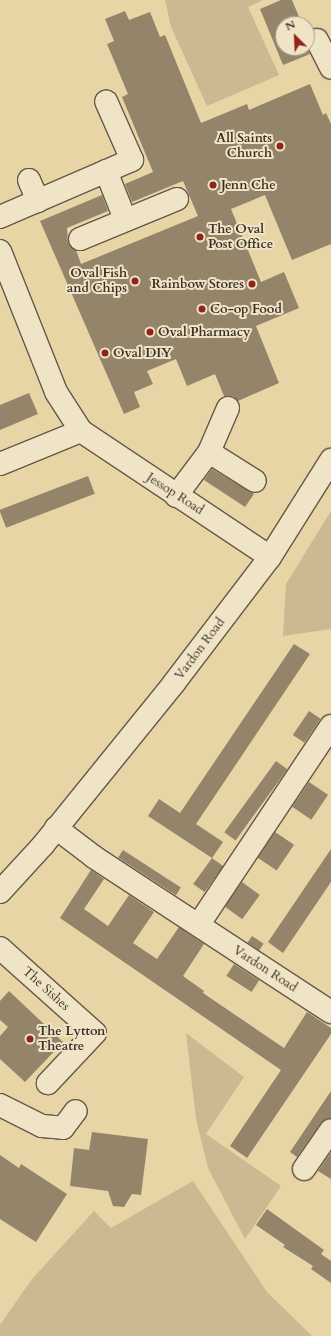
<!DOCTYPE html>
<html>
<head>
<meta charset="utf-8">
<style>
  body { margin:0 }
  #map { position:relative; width:331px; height:1336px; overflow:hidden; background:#e7d5a6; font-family:Cardo,serif }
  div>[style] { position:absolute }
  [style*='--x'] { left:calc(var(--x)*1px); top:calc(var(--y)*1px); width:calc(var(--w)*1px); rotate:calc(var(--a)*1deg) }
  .green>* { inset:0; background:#cab991 }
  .building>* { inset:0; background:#94856a; transform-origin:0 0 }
  .roads { filter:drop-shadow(1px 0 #665848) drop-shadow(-1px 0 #665848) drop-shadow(0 1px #665848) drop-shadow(0 -1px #665848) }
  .minor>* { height:22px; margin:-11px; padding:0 11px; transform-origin:11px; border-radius:11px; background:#efe4c5 }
  .dots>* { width:11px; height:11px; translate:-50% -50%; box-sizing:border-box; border:2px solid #efe4c5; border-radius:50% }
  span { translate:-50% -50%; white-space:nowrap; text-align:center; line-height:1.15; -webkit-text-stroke:4px #efe4c5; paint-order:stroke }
  .poi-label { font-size:13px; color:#3b2f29; font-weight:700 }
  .right { translate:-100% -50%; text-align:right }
  .left { translate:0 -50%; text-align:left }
  .street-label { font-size:13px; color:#3b2f29 }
  .north { position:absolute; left:275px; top:16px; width:40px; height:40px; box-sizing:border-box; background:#efe4c5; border:1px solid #a79c87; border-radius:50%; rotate:336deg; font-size:11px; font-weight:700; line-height:16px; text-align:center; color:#3b2f29 }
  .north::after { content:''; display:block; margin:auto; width:14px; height:18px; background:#8f2418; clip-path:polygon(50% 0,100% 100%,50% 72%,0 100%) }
</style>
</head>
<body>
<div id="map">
  <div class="green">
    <i style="clip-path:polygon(165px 0,263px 0,248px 7px,279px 75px,207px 106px,171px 27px)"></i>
    <i style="clip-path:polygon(331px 511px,331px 629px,283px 636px,286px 584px)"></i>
    <i style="clip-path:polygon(186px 1033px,244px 1077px,206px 1134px,281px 1186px,245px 1239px,208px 1168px,196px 1119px)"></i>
    <i style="clip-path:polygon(193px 1181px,267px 1292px,312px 1336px,0 1336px,0 1325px,32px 1279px,94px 1211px,111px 1228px)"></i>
  </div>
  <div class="building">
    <i style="clip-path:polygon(281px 0,292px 0,302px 24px,283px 24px,283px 48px,307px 48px,310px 54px,283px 65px,260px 9px)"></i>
    <i style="clip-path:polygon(125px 11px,129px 20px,150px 12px,160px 37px,165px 35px,201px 123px,247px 104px,249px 110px,310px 84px,323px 115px,326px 113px,331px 124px,331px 244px,292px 260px,265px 195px,231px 209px,261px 282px,284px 272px,299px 308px,256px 326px,279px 383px,238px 401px,233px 396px,224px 396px,215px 374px,187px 386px,176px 359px,147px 371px,153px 384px,134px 392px,140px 407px,124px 414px,40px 221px,102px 195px,108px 211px,67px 228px,68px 243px,76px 250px,81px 264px,198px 216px,183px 181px,132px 202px,125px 184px,153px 172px,122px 97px,128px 94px,107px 44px,114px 41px,105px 19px)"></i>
    <i style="clip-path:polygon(29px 393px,38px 414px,0 430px,0 405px)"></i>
    <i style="clip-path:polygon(212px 469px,254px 494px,245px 507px,204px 480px)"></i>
    <i style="left:88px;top:476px;width:19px;height:95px;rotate:69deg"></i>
    <i style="clip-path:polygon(294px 644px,310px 654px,196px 824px,223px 842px,212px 858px,148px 816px,159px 799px,180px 813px)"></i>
    <i style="left:309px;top:711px;width:14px;height:29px;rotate:34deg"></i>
    <i style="left:276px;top:761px;width:14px;height:88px;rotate:36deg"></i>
    <i style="left:309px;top:782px;width:23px;height:30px;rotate:34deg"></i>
    <i style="left:275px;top:832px;width:23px;height:31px;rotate:34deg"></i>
    <i style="clip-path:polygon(331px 849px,331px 882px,283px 953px,268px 942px)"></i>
    <i style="left:123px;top:850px;width:69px;height:9px;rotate:33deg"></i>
    <i style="left:212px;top:858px;width:14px;height:32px;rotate:36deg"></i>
    <i style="clip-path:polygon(91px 870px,104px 879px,84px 909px,108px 926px,129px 895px,154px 912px,133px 943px,157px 959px,179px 927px,204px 944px,183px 976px,204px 991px,203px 993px,284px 1048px,307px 1012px,331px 1028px,331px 1034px,247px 1158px,230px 1146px,281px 1070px,60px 918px)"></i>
    <i style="left:242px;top:882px;width:22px;height:30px;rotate:36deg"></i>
    <i style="left:252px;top:936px;width:14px;height:8px;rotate:34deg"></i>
    <i style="left:234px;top:964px;width:30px;height:14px;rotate:33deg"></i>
    <i style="clip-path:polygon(9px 991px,63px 1042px,25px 1082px,0 1059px,0 1036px,8px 1027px,0 1020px,0 1001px)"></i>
    <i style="clip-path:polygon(331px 1091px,331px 1118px,321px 1123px,297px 1157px,290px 1152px)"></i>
    <i style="clip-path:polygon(92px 1132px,148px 1139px,141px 1195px,132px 1194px,124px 1207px,113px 1206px,108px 1191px,70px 1186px,74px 1148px,89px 1150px)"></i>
    <i style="clip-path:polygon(331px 1152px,331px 1179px,318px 1171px)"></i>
    <i style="clip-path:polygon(0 1155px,19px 1168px,21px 1164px,67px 1194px,36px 1242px,0 1219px)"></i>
    <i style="clip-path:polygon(267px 1209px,324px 1250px,321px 1254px,331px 1261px,331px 1283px,311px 1269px,313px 1266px,283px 1247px,285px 1245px,256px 1225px)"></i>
  </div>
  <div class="roads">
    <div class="minor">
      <i style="--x:317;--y:40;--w:31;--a:63"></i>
      <i style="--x:106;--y:171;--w:52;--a:68.4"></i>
      <i style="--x:29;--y:180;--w:23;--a:67"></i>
      <i style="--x:0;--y:217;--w:144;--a:-23.4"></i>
      <i style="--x:132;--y:160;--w:64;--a:-113.8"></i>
      <i style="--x:80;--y:239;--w:105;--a:-22.4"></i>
      <i style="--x:0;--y:251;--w:152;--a:68.3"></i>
      <i style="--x:56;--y:392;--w:46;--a:57.3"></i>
      <i style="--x:81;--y:431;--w:227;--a:33.7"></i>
      <i style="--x:209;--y:452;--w:54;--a:32.2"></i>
      <i style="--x:0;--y:464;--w:87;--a:-22.2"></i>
      <i style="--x:176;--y:496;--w:55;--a:-53.1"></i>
      <i style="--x:209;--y:452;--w:48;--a:-66.6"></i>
      <i style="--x:56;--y:828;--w:48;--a:37.3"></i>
      <i style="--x:94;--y:857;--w:283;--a:33.2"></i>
      <i style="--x:0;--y:892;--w:64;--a:-47.5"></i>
      <i style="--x:43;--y:845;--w:208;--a:-51"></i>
      <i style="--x:174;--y:683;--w:158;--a:-52.7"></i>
      <i style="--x:270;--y:557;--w:115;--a:-57.8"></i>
      <i style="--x:199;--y:924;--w:238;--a:-56.3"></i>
      <i style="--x:0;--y:948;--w:127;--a:41.8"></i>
      <i style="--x:95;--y:1033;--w:69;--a:133.2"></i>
      <i style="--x:0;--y:1105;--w:47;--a:26.6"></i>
      <i style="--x:42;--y:1126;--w:21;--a:5"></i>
      <i style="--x:63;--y:1128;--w:21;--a:-53"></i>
      <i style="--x:304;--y:1169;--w:47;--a:-55.3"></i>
    </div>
  </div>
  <div class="dots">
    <i style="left:280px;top:146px;background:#8f2418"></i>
    <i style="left:213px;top:185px;background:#8f2418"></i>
    <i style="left:200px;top:237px;background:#8f2418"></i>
    <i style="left:135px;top:281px;background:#8f2418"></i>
    <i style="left:252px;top:284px;background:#8f2418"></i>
    <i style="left:202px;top:309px;background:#8f2418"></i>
    <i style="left:150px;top:332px;background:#8f2418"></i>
    <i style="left:105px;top:353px;background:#8f2418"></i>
    <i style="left:30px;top:1039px;background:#8f2418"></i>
  </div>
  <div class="poi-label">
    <span class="right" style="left:272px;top:146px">All Saints<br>Church</span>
    <span class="left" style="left:221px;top:185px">Jenn Che</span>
    <span class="left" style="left:208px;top:237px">The Oval<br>Post Office</span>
    <span class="right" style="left:127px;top:281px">Oval Fish<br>and Chips</span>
    <span class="right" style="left:244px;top:284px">Rainbow Stores</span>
    <span class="left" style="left:210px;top:309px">Co-op Food</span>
    <span class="left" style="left:158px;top:332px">Oval Pharmacy</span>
    <span class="left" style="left:113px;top:353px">Oval DIY</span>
    <span class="left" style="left:38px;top:1039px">The Lytton<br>Theatre</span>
  </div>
  <div class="street-label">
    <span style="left:175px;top:494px;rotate:33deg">Jessop Road</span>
    <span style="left:200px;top:649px;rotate:-53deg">Vardon Road</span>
    <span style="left:265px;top:969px;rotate:33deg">Vardon Road</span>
    <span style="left:46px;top:989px;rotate:42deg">The Sishes</span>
  </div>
  <div class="north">N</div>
</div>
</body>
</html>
